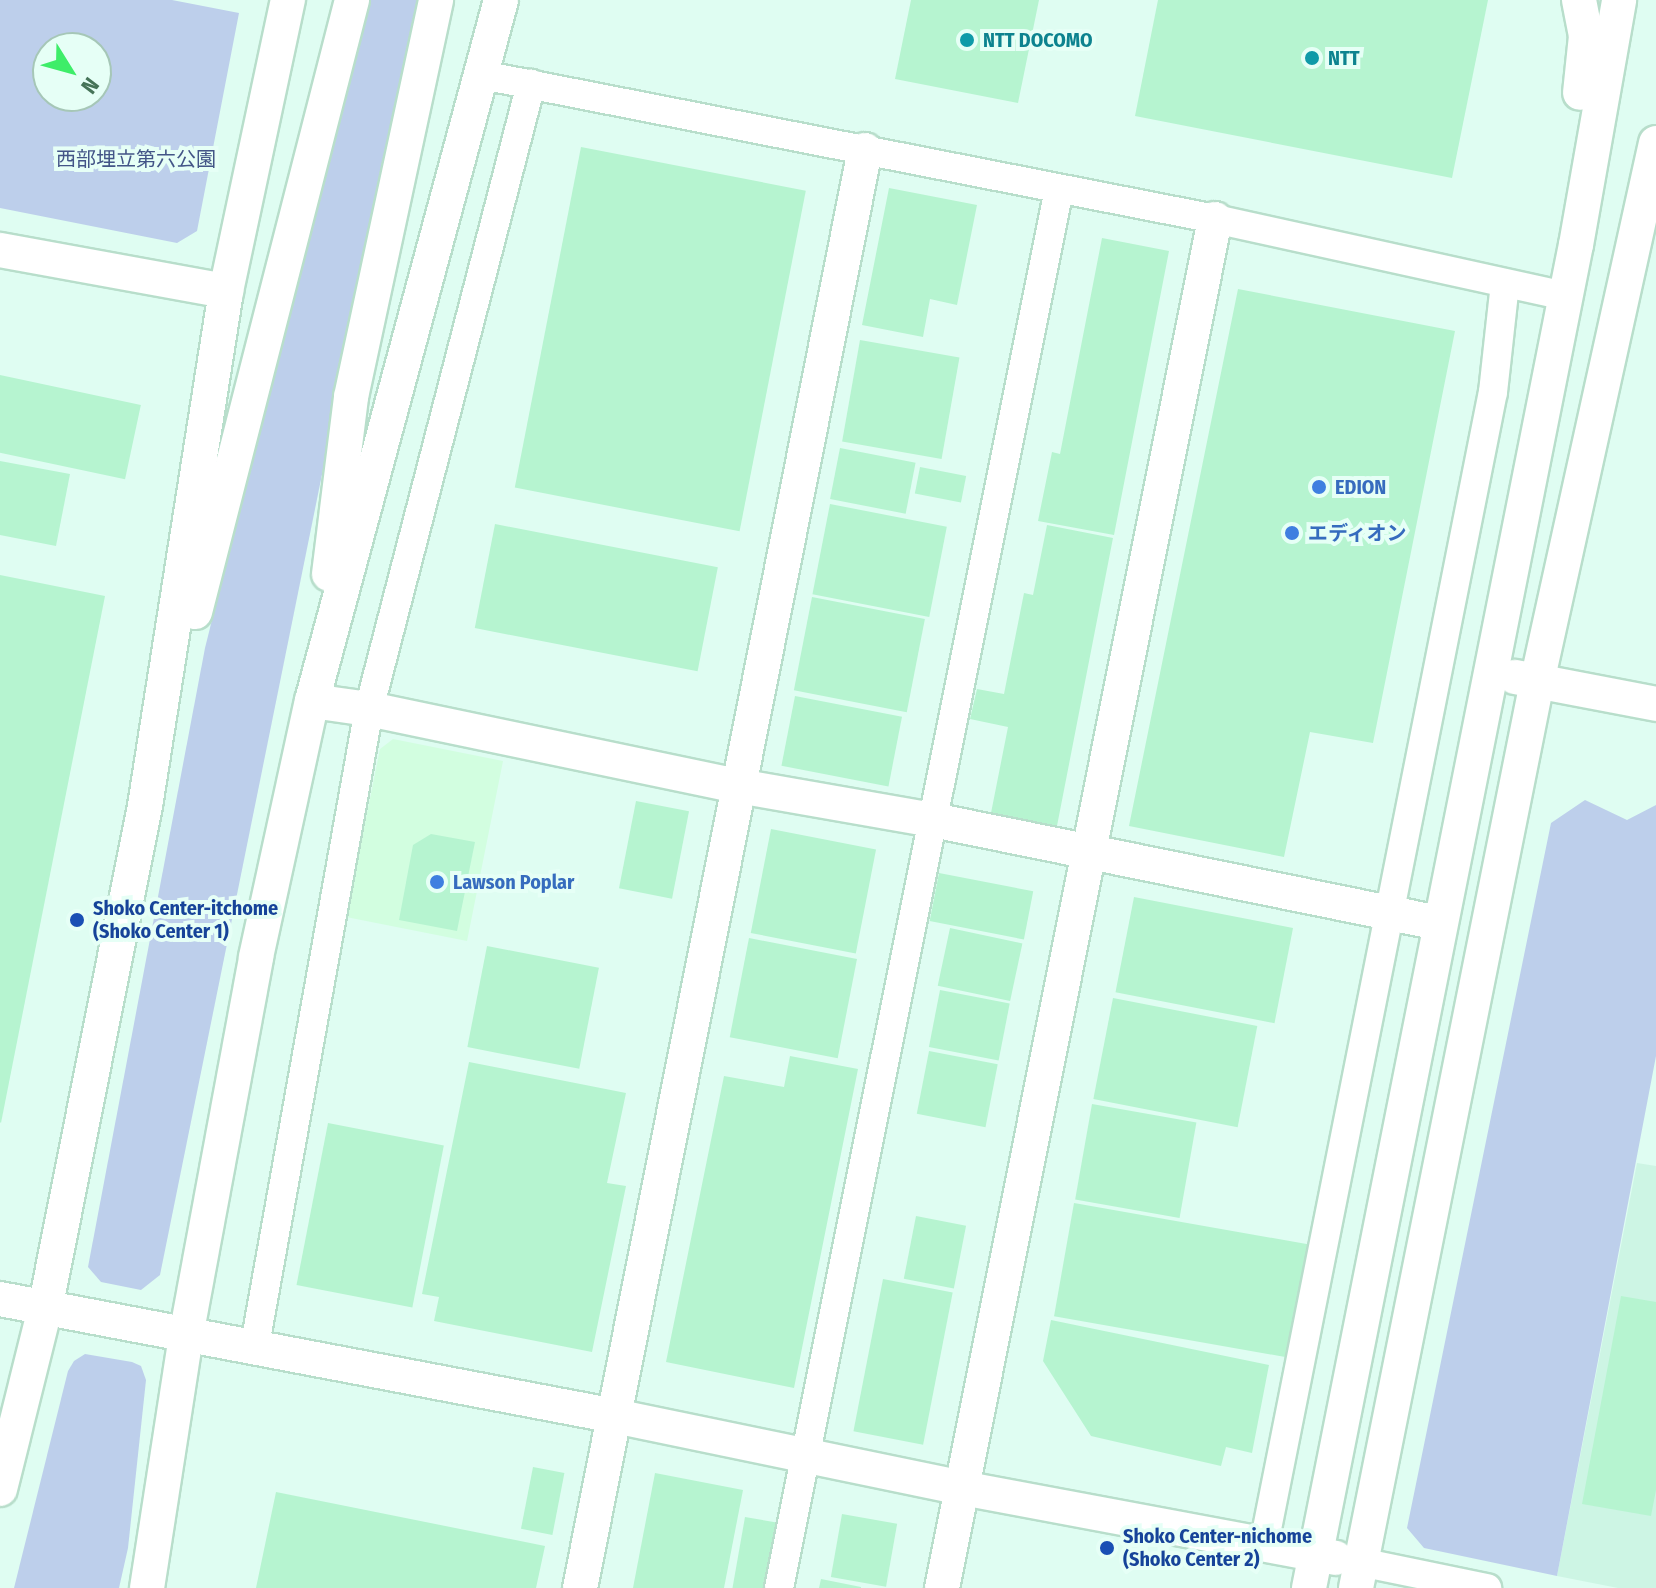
<!DOCTYPE html>
<html>
<head>
<meta charset="utf-8">
<style>
  body { margin:0 }
  #map { position:relative; width:1656px; height:1588px; overflow:hidden; background:#dffdf2; font-family:"Fira Sans Condensed","Noto Sans JP",sans-serif }
  div>[style] { position:absolute }
  [style*='--x'] { left:calc(var(--x)*1px); top:calc(var(--y)*1px); width:calc(var(--w)*1px); rotate:calc(var(--a)*1deg) }
  .residential>* { inset:0; background:#cdf5e4 }
  .commercial>* { inset:0; background:#d2fee0 }
  .green>* { inset:0; background:#bdcfeb }
  .building>* { inset:0; background:#b6f4d0; transform-origin:0 0 }
  .roads { filter:drop-shadow(2px 0 #b8decb) drop-shadow(-2px 0 #b8decb) drop-shadow(0 2px #b8decb) drop-shadow(0 -2px #b8decb) }
  .minor>* { height:28px; margin:-14px; padding:0 14px; transform-origin:14px; border-radius:14px; background:#fff }
  .tertiary>* { height:34px; margin:-17px; padding:0 17px; transform-origin:17px; border-radius:17px; background:#fff }
  .dots>* { width:22px; height:22px; translate:-50% -50%; box-sizing:border-box; border:4px solid #e6fff6; border-radius:50% }
  span { translate:-50% -50%; white-space:nowrap; text-align:center; line-height:1.15; -webkit-text-stroke:8px #e6fff6; paint-order:stroke }
  .culture-label { font-size:20px; color:#0d838f; font-weight:700 }
  .left { translate:0 -50%; text-align:left }
  .park-label { font-size:20px; color:#435587 }
  .shop-label { font-size:20px; color:#366cbe; font-weight:700 }
  .transit-label { font-size:20px; color:#164399; font-weight:700 }
  .north { position:absolute; left:32px; top:32px; width:80px; height:80px; box-sizing:border-box; background:#e6fff6; border:2px solid #a6c7b7; border-radius:50%; rotate:127deg; font-size:22px; font-weight:700; line-height:32px; text-align:center; color:#467458 }
  .north::after { content:''; display:block; margin:auto; width:28px; height:36px; background:#3eed69; clip-path:polygon(50% 0,100% 100%,50% 72%,0 100%) }
</style>
</head>
<body>
<div id="map">
  <div class="residential">
    <i style="clip-path:polygon(1637px 1163px,1656px 1166px,1656px 1588px,1618px 1588px,1557px 1576px)"></i>
  </div>
  <div class="commercial">
    <i style="clip-path:polygon(393px 739px,503px 761px,467px 941px,346px 917px,380px 749px)"></i>
  </div>
  <div class="green">
    <i style="clip-path:polygon(evenodd,0 0,172px 0,239px 13px,197px 231px,177px 243px,0 208px,0 0,48px 48px,96px 48px,96px 96px,48px 96px,48px 48px)"></i>
    <i style="clip-path:polygon(366px 0,418px 0,160px 1275px,141px 1290px,101px 1282px,88px 1267px,205px 648px)"></i>
    <i style="clip-path:polygon(1585px 800px,1627px 820px,1656px 805px,1656px 1056px,1557px 1576px,1424px 1548px,1407px 1528px,1551px 823px)"></i>
    <i style="clip-path:polygon(85px 1354px,132px 1362px,141px 1366px,146px 1380px,128px 1548px,119px 1588px,14px 1588px,68px 1371px,74px 1361px)"></i>
  </div>
  <div class="building">
    <i style="clip-path:polygon(911px 0,1039px 0,1018px 103px,895px 79px)"></i>
    <i style="clip-path:polygon(1158px 0,1488px 0,1452px 178px,1135px 116px)"></i>
    <i style="left:581px;top:147px;width:229px;height:347px;rotate:11deg"></i>
    <i style="clip-path:polygon(889px 188px,977px 205px,957px 305px,930px 299px,923px 337px,862px 325px)"></i>
    <i style="clip-path:polygon(1102px 238px,1169px 251px,1114px 535px,1038px 521px,1052px 452px,1060px 454px)"></i>
    <i style="clip-path:polygon(1238px 289px,1455px 331px,1373px 743px,1310px 732px,1284px 857px,1129px 826px)"></i>
    <i style="left:860px;top:340px;width:101px;height:103px;rotate:10deg"></i>
    <i style="left:0;top:375px;width:144px;height:76px;rotate:12deg"></i>
    <i style="left:840px;top:448px;width:77px;height:52px;rotate:11deg"></i>
    <i style="clip-path:polygon(0 461px,70px 474px,56px 546px,0 535px)"></i>
    <i style="left:920px;top:467px;width:47px;height:27px;rotate:11deg"></i>
    <i style="left:830px;top:504px;width:119px;height:92px;rotate:11deg"></i>
    <i style="left:495px;top:524px;width:227px;height:106px;rotate:11deg"></i>
    <i style="clip-path:polygon(1047px 525px,1113px 538px,1057px 826px,991px 813px,1008px 727px,970px 719px,977px 689px,1004px 694px,1024px 593px,1033px 595px)"></i>
    <i style="clip-path:polygon(0 575px,105px 596px,1px 1123px,0 1122px)"></i>
    <i style="left:812px;top:597px;width:115px;height:95px;rotate:11deg"></i>
    <i style="left:795px;top:696px;width:109px;height:71px;rotate:11deg"></i>
    <i style="left:636px;top:801px;width:54px;height:89px;rotate:11deg"></i>
    <i style="left:771px;top:829px;width:107px;height:106px;rotate:11deg"></i>
    <i style="clip-path:polygon(431px 834px,475px 842px,457px 931px,399px 920px,413px 845px)"></i>
    <i style="left:939px;top:873px;width:96px;height:49px;rotate:11deg"></i>
    <i style="left:1134px;top:897px;width:162px;height:97px;rotate:11deg"></i>
    <i style="left:950px;top:928px;width:74px;height:59px;rotate:12deg"></i>
    <i style="left:749px;top:938px;width:110px;height:101px;rotate:11deg"></i>
    <i style="left:487px;top:946px;width:114px;height:103px;rotate:11deg"></i>
    <i style="left:940px;top:990px;width:71px;height:58px;rotate:11deg"></i>
    <i style="left:1113px;top:998px;width:147px;height:103px;rotate:11deg"></i>
    <i style="left:929px;top:1051px;width:70px;height:64px;rotate:11deg"></i>
    <i style="clip-path:polygon(790px 1056px,858px 1069px,794px 1388px,666px 1362px,724px 1076px,784px 1087px)"></i>
    <i style="clip-path:polygon(469px 1062px,626px 1093px,607px 1183px,626px 1186px,592px 1352px,434px 1321px,439px 1297px,422px 1294px)"></i>
    <i style="left:1092px;top:1104px;width:106px;height:97px;rotate:10deg"></i>
    <i style="left:328px;top:1123px;width:118px;height:165px;rotate:11deg"></i>
    <i style="left:1074px;top:1203px;width:239px;height:115px;rotate:10deg"></i>
    <i style="left:916px;top:1216px;width:51px;height:64px;rotate:11deg"></i>
    <i style="left:883px;top:1279px;width:71px;height:155px;rotate:11deg"></i>
    <i style="clip-path:polygon(1621px 1296px,1656px 1302px,1656px 1490px,1651px 1516px,1582px 1504px)"></i>
    <i style="clip-path:polygon(1051px 1320px,1269px 1365px,1252px 1453px,1226px 1447px,1221px 1466px,1091px 1436px,1043px 1361px)"></i>
    <i style="left:533px;top:1467px;width:32px;height:63px;rotate:11deg"></i>
    <i style="clip-path:polygon(655px 1473px,743px 1490px,724px 1588px,633px 1588px)"></i>
    <i style="clip-path:polygon(276px 1492px,545px 1546px,536px 1588px,256px 1588px)"></i>
    <i style="left:842px;top:1514px;width:56px;height:64px;rotate:10deg"></i>
    <i style="left:745px;top:1517px;width:35px;height:72px;rotate:10deg"></i>
    <i style="clip-path:polygon(821px 1579px,861px 1587px,861px 1588px,819px 1588px)"></i>
  </div>
  <div class="roads">
    <div class="minor">
      <i style="--x:482;--y:75;--w:747;--a:11.11"></i>
      <i style="--x:1215;--y:219;--w:358;--a:12.4"></i>
      <i style="--x:254;--y:1350;--w:651;--a:-79.83"></i>
      <i style="--x:369;--y:709;--w:646;--a:-75.47"></i>
      <i style="--x:1264;--y:1544;--w:1175;--a:-78.76"></i>
      <i style="--x:1493;--y:392;--w:109;--a:-83.7"></i>
      <i style="--x:1360;--y:1562;--w:130;--a:11.6"></i>
      <i style="--x:779;--y:1588;--w:1427;--a:-78.68"></i>
    </div>
    <div class="tertiary">
      <i style="--x:1579;--y:0;--w:37;--a:79"></i>
      <i style="--x:1586;--y:36;--w:57;--a:96"></i>
      <i style="--x:0;--y:250;--w:230;--a:10.3"></i>
      <i style="--x:329;--y:574;--w:178;--a:-82.9"></i>
      <i style="--x:351;--y:397;--w:406;--a:-77.9"></i>
      <i style="--x:195;--y:612;--w:632;--a:-75.61"></i>
      <i style="--x:1515;--y:677;--w:144;--a:10.8"></i>
      <i style="--x:312;--y:701;--w:58;--a:8"></i>
      <i style="--x:369;--y:709;--w:377;--a:11.8"></i>
      <i style="--x:738;--y:786;--w:198;--a:9.9"></i>
      <i style="--x:933;--y:820;--w:516;--a:11.51"></i>
      <i style="--x:0;--y:1299;--w:626;--a:10.77"></i>
      <i style="--x:615;--y:1416;--w:354;--a:11.7"></i>
      <i style="--x:962;--y:1488;--w:380;--a:10.6"></i>
      <i style="--x:0;--y:1489;--w:186;--a:-76"></i>
      <i style="--x:45;--y:1309;--w:513;--a:-78.76"></i>
      <i style="--x:145;--y:806;--w:521;--a:-81.06"></i>
      <i style="--x:226;--y:291;--w:298;--a:-78"></i>
      <i style="--x:147;--y:1588;--w:255;--a:-81.2"></i>
      <i style="--x:186;--y:1336;--w:385;--a:-79.5"></i>
      <i style="--x:256;--y:957;--w:262;--a:-77.7"></i>
      <i style="--x:312;--y:701;--w:726;--a:-74.91"></i>
      <i style="--x:580;--y:1588;--w:1466;--a:-78.79"></i>
      <i style="--x:942;--y:1588;--w:1396;--a:-78.72"></i>
      <i style="--x:1309;--y:1588;--w:1369;--a:-78.76"></i>
      <i style="--x:1576;--y:245;--w:249;--a:-80"></i>
      <i style="--x:1356;--y:1588;--w:924;--a:-78.7"></i>
      <i style="--x:1537;--y:682;--w:552;--a:-77.55"></i>
    </div>
  </div>
  <div class="dots">
    <i style="left:967px;top:40px;background:#0f9aa8"></i>
    <i style="left:1312px;top:58px;background:#0f9aa8"></i>
    <i style="left:1319px;top:487px;background:#3f7fe0"></i>
    <i style="left:1292px;top:533px;background:#3f7fe0"></i>
    <i style="left:437px;top:882px;background:#3f7fe0"></i>
    <i style="left:77px;top:920px;background:#1a4fb4"></i>
    <i style="left:1107px;top:1548px;background:#1a4fb4"></i>
  </div>
  <div class="culture-label">
    <span class="left" style="left:983px;top:40px">NTT DOCOMO</span>
    <span class="left" style="left:1328px;top:58px">NTT</span>
  </div>
  <div class="park-label">
    <span style="left:136px;top:159px">西部埋立第六公園</span>
  </div>
  <div class="shop-label">
    <span class="left" style="left:1335px;top:487px">EDION</span>
    <span class="left" style="left:1308px;top:533px">エディオン</span>
    <span class="left" style="left:453px;top:882px">Lawson Poplar</span>
  </div>
  <div class="transit-label">
    <span class="left" style="left:93px;top:920px">Shoko Center-itchome<br>(Shoko Center 1)</span>
    <span class="left" style="left:1123px;top:1548px">Shoko Center-nichome<br>(Shoko Center 2)</span>
  </div>
  <div class="north">N</div>
</div>
</body>
</html>
